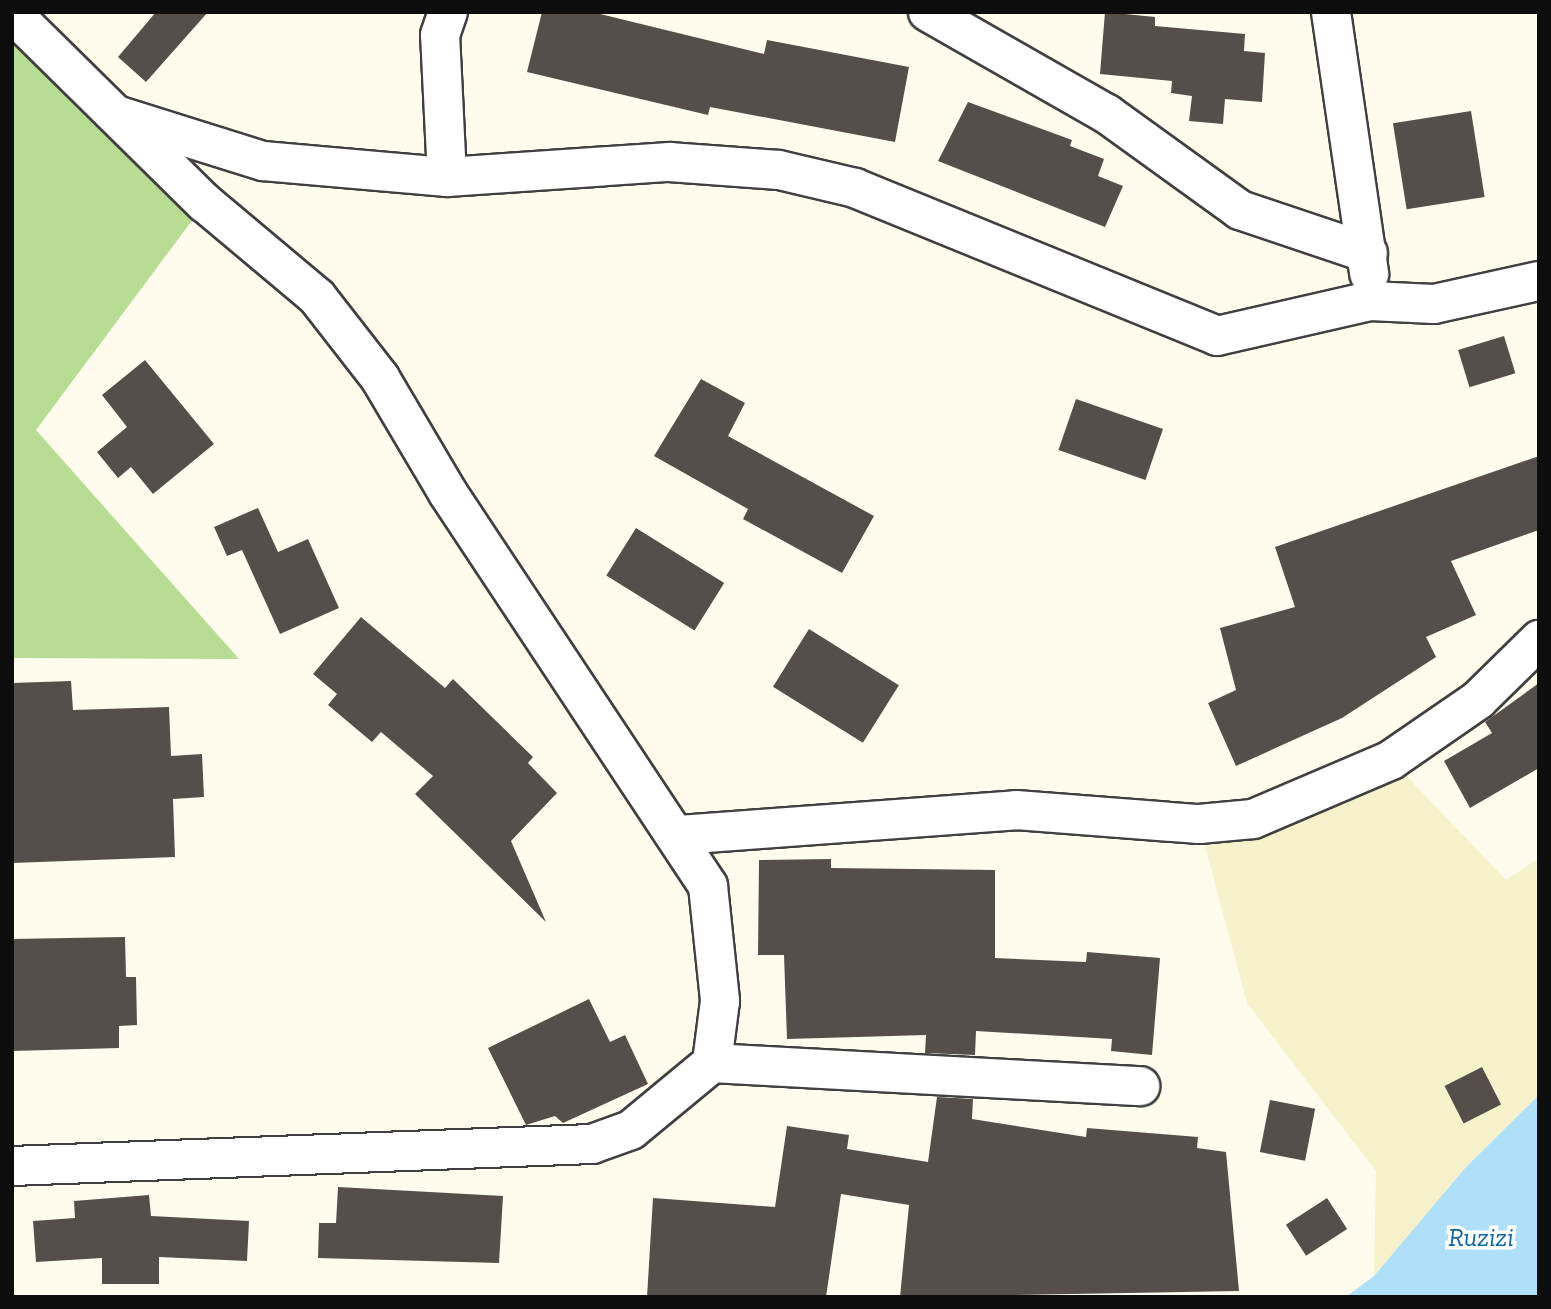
<!DOCTYPE html>
<html>
<head>
<meta charset="utf-8">
<style>
  body { margin:0 }
  #map { position:relative; width:1551px; height:1309px; overflow:hidden; background:#fffbed; font-family:"Zilla Slab",serif }
  div>[style] { position:absolute }
  [style*='--x'] { left:calc(var(--x)*1px); top:calc(var(--y)*1px); width:calc(var(--w)*1px); rotate:calc(var(--a)*1deg) }
  .farmland>* { inset:0; background:#f6f2cc }
  .forest>* { inset:0; background:#b6dd93 }
  .water>* { inset:0; background:#afdff9 }
  .building>* { inset:0; background:#564e49; transform-origin:0 0 }
  .roads { filter:drop-shadow(2px 0 #404040) drop-shadow(-2px 0 #404040) drop-shadow(0 2px #404040) drop-shadow(0 -2px #404040) }
  .street>* { height:38px; margin:-19px; padding:0 19px; transform-origin:19px; border-radius:19px; background:#fff }
  span { translate:-50% -50%; white-space:nowrap; text-align:center; line-height:1.15; -webkit-text-stroke:7px #fff; paint-order:stroke }
  .water-label { font-size:26px; color:#1067a5; font-style:italic }
  .frame { position:absolute; inset:0; border:14px solid #0d0d0d; pointer-events:none }
</style>
</head>
<body>
<div id="map">
  <div class="farmland">
    <i style="clip-path:polygon(1391px 760px,1506px 880px,1539px 858px,1539px 1095px,1466px 1167px,1374px 1276px,1376px 1171px,1247px 1003px,1199px 824px)"></i>
  </div>
  <div class="forest">
    <i style="clip-path:polygon(12px 13px,205px 203px,36px 430px,239px 659px,12px 658px)"></i>
  </div>
  <div class="water">
    <i style="clip-path:polygon(1539px 1095px,1539px 1297px,1346px 1297px,1374px 1276px,1466px 1167px)"></i>
  </div>
  <div class="building">
    <i style="clip-path:polygon(156px 12px,208px 12px,146px 82px,118px 57px)"></i>
    <i style="clip-path:polygon(542px 12px,592px 12px,764px 54px,767px 40px,909px 67px,895px 142px,710px 107px,708px 115px,527px 72px)"></i>
    <i style="clip-path:polygon(1105px 12px,1155px 17px,1155px 26px,1245px 34px,1244px 51px,1265px 53px,1262px 102px,1225px 99px,1223px 124px,1189px 121px,1192px 96px,1171px 93px,1172px 81px,1100px 74px)"></i>
    <i style="clip-path:polygon(968px 102px,1072px 140px,1070px 146px,1104px 159px,1098px 176px,1123px 186px,1105px 227px,938px 161px)"></i>
    <i style="left:1471px;top:111px;width:87px;height:79px;rotate:81deg"></i>
    <i style="left:1504px;top:336px;width:39px;height:48px;rotate:73deg"></i>
    <i style="clip-path:polygon(145px 360px,214px 444px,153px 494px,131px 467px,118px 478px,97px 452px,127px 427px,102px 395px)"></i>
    <i style="clip-path:polygon(701px 379px,745px 403px,728px 436px,874px 516px,842px 573px,743px 519px,748px 509px,654px 456px)"></i>
    <i style="left:1076px;top:399px;width:92px;height:54px;rotate:19deg"></i>
    <i style="clip-path:polygon(1539px 456px,1539px 530px,1451px 561px,1476px 615px,1426px 637px,1436px 657px,1342px 718px,1236px 766px,1208px 703px,1236px 690px,1220px 628px,1295px 607px,1275px 547px)"></i>
    <i style="clip-path:polygon(258px 508px,278px 552px,308px 539px,339px 608px,280px 634px,242px 550px,227px 556px,214px 527px)"></i>
    <i style="left:636px;top:528px;width:104px;height:56px;rotate:32deg"></i>
    <i style="clip-path:polygon(361px 617px,445px 688px,453px 679px,533px 757px,528px 763px,557px 793px,511px 841px,546px 922px,415px 794px,433px 776px,381px 732px,372px 742px,328px 705px,337px 694px,313px 674px)"></i>
    <i style="left:809px;top:629px;width:106px;height:68px;rotate:32deg"></i>
    <i style="clip-path:polygon(71px 681px,73px 710px,169px 707px,171px 756px,202px 754px,204px 797px,173px 799px,175px 857px,12px 863px,12px 683px)"></i>
    <i style="clip-path:polygon(1539px 683px,1539px 768px,1470px 808px,1444px 761px,1492px 733px,1485px 722px)"></i>
    <i style="clip-path:polygon(831px 859px,831px 868px,995px 870px,995px 958px,1086px 962px,1087px 952px,1160px 958px,1152px 1055px,1111px 1051px,1112px 1039px,976px 1031px,975px 1055px,925px 1053px,926px 1035px,787px 1039px,784px 955px,758px 955px,759px 860px)"></i>
    <i style="clip-path:polygon(125px 937px,126px 977px,136px 977px,137px 1025px,119px 1026px,119px 1048px,12px 1051px,12px 939px)"></i>
    <i style="clip-path:polygon(589px 999px,610px 1042px,625px 1035px,648px 1084px,563px 1123px,555px 1116px,526px 1125px,488px 1048px)"></i>
    <i style="left:1482px;top:1067px;width:42px;height:42px;rotate:63deg"></i>
    <i style="clip-path:polygon(937px 1097px,973px 1099px,972px 1119px,1086px 1137px,1087px 1128px,1198px 1137px,1197px 1148px,1226px 1152px,1239px 1291px,900px 1297px,909px 1205px,841px 1194px,826px 1297px,647px 1297px,653px 1198px,775px 1207px,787px 1126px,849px 1135px,847px 1149px,928px 1162px)"></i>
    <i style="left:1270px;top:1100px;width:46px;height:53px;rotate:11deg"></i>
    <i style="clip-path:polygon(338px 1187px,503px 1196px,499px 1263px,318px 1258px,319px 1223px,336px 1223px)"></i>
    <i style="clip-path:polygon(149px 1195px,151px 1216px,249px 1221px,247px 1261px,159px 1257px,159px 1284px,102px 1284px,102px 1258px,36px 1262px,33px 1221px,75px 1218px,74px 1201px)"></i>
    <i style="left:1327px;top:1198px;width:37px;height:49px;rotate:57deg"></i>
  </div>
  <div class="roads">
    <div class="street">
      <i style="--x:928;--y:12;--w:206;--a:29.7"></i>
      <i style="--x:1107;--y:114;--w:164;--a:35.8"></i>
      <i style="--x:1240;--y:210;--w:135;--a:18.6"></i>
      <i style="--x:1331;--y:12;--w:265;--a:81.7"></i>
      <i style="--x:12;--y:13;--w:271;--a:44.6"></i>
      <i style="--x:205;--y:203;--w:146;--a:40"></i>
      <i style="--x:317;--y:297;--w:103;--a:52.1"></i>
      <i style="--x:380;--y:378;--w:134;--a:59.4"></i>
      <i style="--x:448;--y:493;--w:471;--a:56.5"></i>
      <i style="--x:708;--y:886;--w:116;--a:84"></i>
      <i style="--x:720;--y:1001;--w:63;--a:97.4"></i>
      <i style="--x:712;--y:1063;--w:105;--a:140.4"></i>
      <i style="--x:631;--y:1130;--w:41;--a:160.3"></i>
      <i style="--x:592;--y:1144;--w:580;--a:177.83"></i>
      <i style="--x:119;--y:116;--w:151;--a:17.4"></i>
      <i style="--x:263;--y:161;--w:185;--a:5"></i>
      <i style="--x:447;--y:177;--w:223;--a:-3.9"></i>
      <i style="--x:669;--y:162;--w:110;--a:4.2"></i>
      <i style="--x:779;--y:170;--w:78;--a:13.3"></i>
      <i style="--x:855;--y:188;--w:391;--a:22.2"></i>
      <i style="--x:1217;--y:336;--w:157;--a:-12.9"></i>
      <i style="--x:1370;--y:301;--w:64;--a:2.7"></i>
      <i style="--x:1434;--y:304;--w:107;--a:-12.4"></i>
      <i style="--x:447;--y:177;--w:142;--a:-92.8"></i>
      <i style="--x:440;--y:35;--w:24;--a:-71"></i>
      <i style="--x:679;--y:835;--w:338;--a:-4.2"></i>
      <i style="--x:1016;--y:810;--w:184;--a:4.4"></i>
      <i style="--x:1199;--y:824;--w:54;--a:-5.3"></i>
      <i style="--x:1253;--y:819;--w:150;--a:-23.1"></i>
      <i style="--x:1391;--y:760;--w:106;--a:-34.6"></i>
      <i style="--x:1478;--y:700;--w:86;--a:-44.5"></i>
      <i style="--x:712;--y:1063;--w:429;--a:3.1"></i>
    </div>
  </div>
  <div class="water-label">
    <span style="left:1481px;top:1238px">Ruzizi</span>
  </div>
  <div class="frame"></div>
</div>
</body>
</html>
